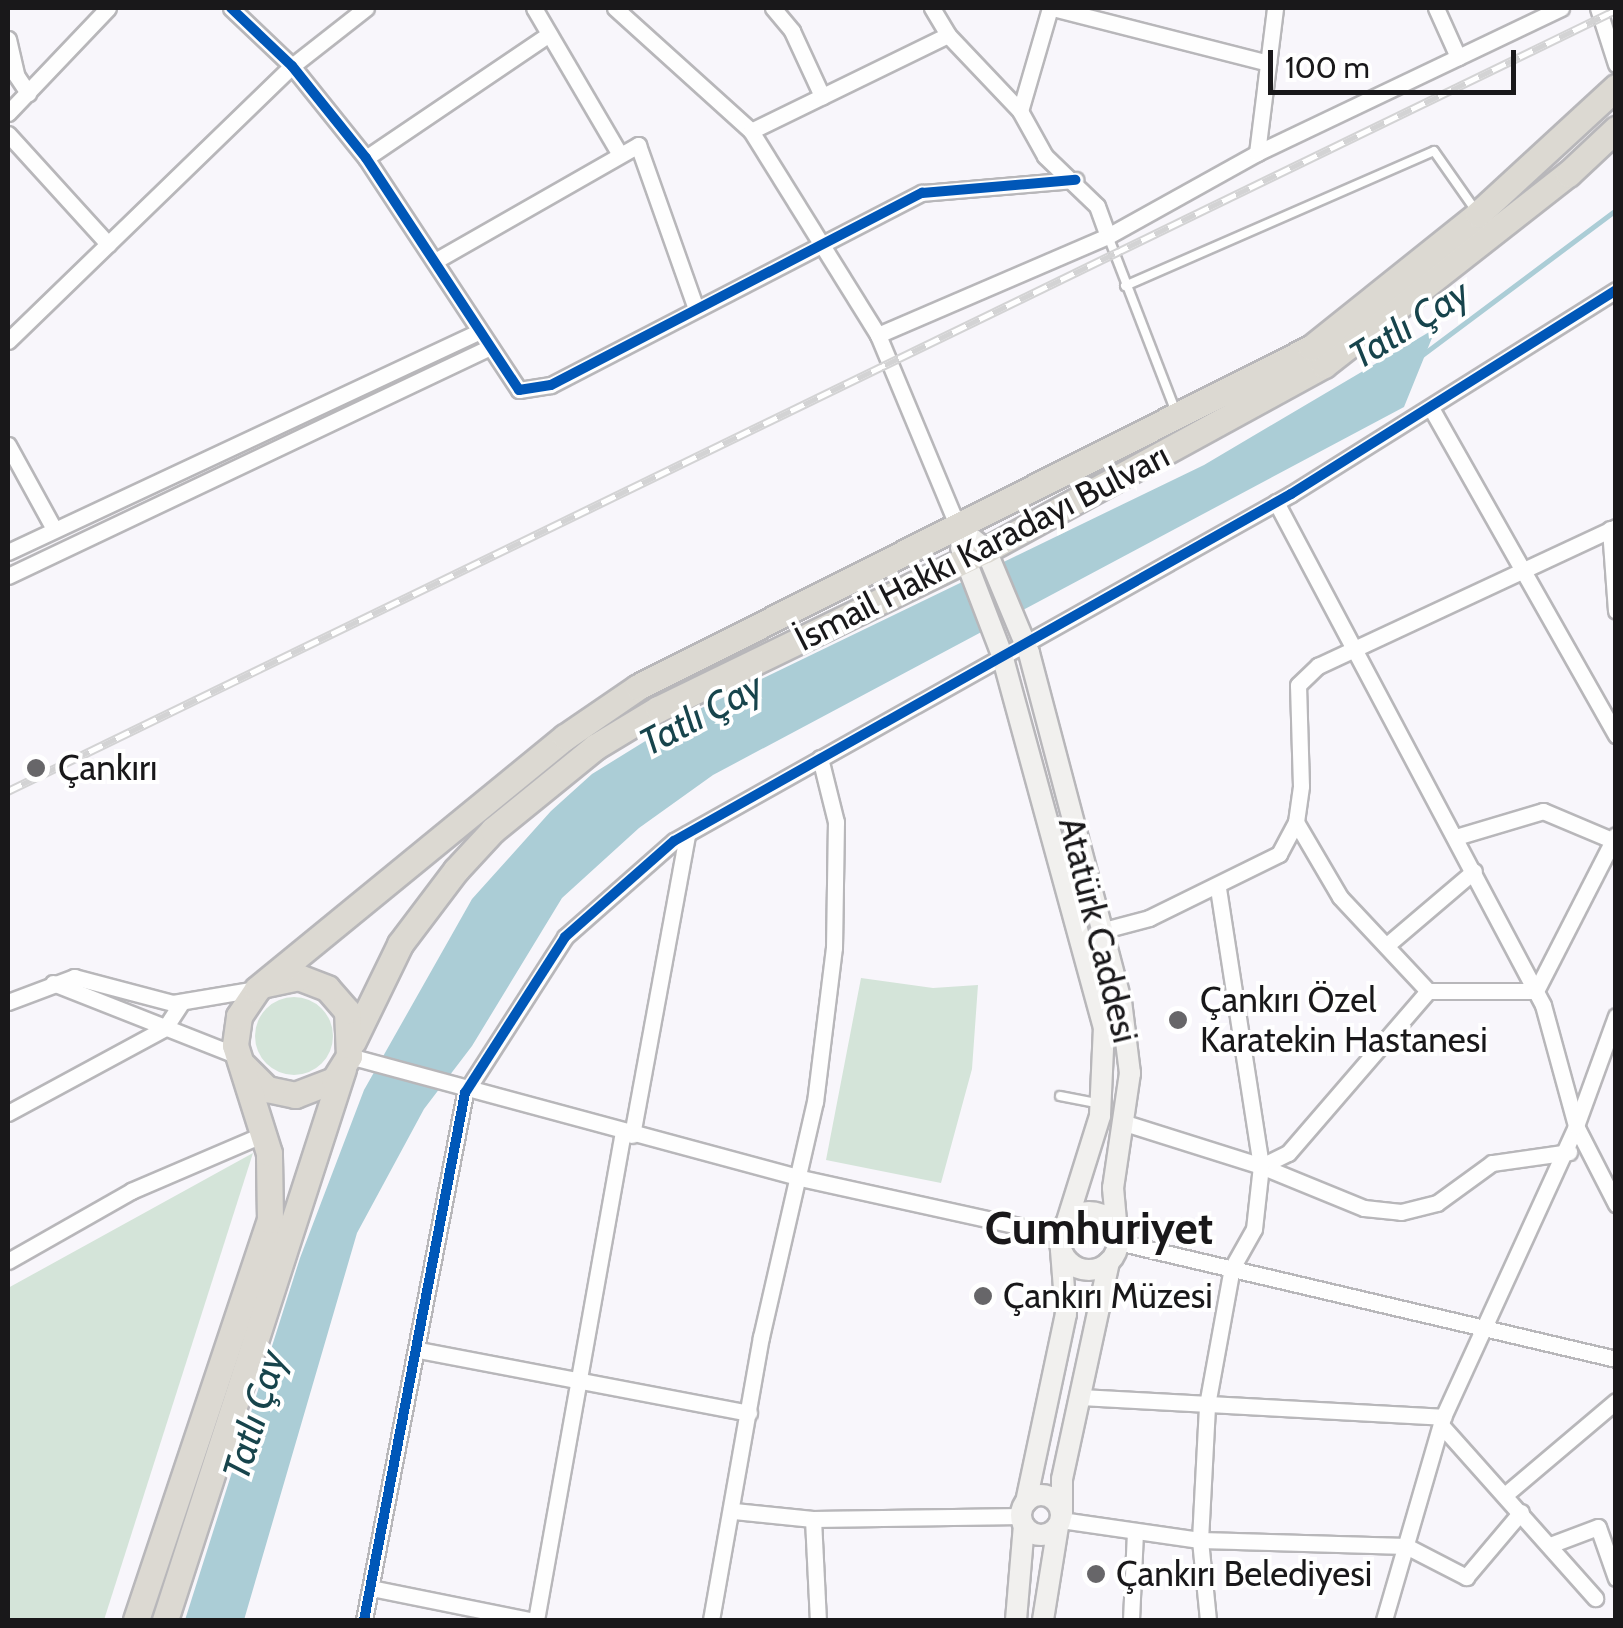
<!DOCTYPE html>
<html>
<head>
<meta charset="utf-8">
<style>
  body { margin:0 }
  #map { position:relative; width:1623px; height:1628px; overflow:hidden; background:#f8f6fb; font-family:Cabin,sans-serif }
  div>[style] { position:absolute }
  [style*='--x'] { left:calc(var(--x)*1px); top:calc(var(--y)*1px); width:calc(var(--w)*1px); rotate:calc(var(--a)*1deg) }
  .green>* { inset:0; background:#d4e4d9 }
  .round { border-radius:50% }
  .water>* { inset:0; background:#abcdd6 }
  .stream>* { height:5px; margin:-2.5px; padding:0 2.5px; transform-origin:2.5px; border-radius:2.5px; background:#abcdd6 }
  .roads { filter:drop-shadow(2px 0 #b8b7ba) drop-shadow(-2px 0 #b8b7ba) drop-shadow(0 2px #b8b7ba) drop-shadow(0 -2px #b8b7ba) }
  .service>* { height:8px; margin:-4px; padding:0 4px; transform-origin:4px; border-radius:4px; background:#fefefe }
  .minor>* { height:15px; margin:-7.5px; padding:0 7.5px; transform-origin:7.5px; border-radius:7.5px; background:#fefefe }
  .secondary>* { height:20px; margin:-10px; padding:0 10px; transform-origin:10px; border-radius:10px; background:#f1f0ee }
  .secondary>.ring { margin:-10px; padding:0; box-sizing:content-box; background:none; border:20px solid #f1f0ee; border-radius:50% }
  .trunk>* { height:25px; margin:-12.5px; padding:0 12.5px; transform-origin:12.5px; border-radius:12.5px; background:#dcd9d2 }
  .rail>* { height:9px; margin-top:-4.5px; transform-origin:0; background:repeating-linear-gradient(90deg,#fff 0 15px,#d3d3d4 0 30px); box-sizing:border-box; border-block:2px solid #d3d3d4 }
  .cycleway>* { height:10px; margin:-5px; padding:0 5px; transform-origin:5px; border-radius:5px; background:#0057b8 }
  .dots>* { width:28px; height:28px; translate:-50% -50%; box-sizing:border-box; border:5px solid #fff; border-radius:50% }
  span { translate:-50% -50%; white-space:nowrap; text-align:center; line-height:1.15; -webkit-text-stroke:8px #fff; paint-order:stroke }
  .street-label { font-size:35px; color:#19181a }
  .poi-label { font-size:35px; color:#19181a }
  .left { translate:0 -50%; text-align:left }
  .water-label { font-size:38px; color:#17444c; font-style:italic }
  .district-label { font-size:45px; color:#19181a; font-weight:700 }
  .frame { position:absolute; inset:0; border:10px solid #19181a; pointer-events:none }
  .scale { position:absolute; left:1268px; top:50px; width:248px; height:45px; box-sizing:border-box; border:5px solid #19181a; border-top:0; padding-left:12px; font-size:30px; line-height:35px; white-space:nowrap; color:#19181a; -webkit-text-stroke:8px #fff; paint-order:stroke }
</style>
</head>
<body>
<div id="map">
  <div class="green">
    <i style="clip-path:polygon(861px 978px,933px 988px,978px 985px,972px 1069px,941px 1183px,826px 1160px)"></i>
    <i class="round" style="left:255px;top:997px;width:78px;height:78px"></i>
    <i style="clip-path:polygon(253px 1153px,104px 1620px,8px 1620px,8px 1288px)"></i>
  </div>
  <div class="water">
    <i style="clip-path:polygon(1436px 328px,1404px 407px,713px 775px,639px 828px,562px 898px,472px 1046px,424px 1109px,357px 1233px,244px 1620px,185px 1620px,300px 1258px,364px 1090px,472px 899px,551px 811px,592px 774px,689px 714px,1204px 465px)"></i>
  </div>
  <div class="stream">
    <i style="--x:1422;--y:355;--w:242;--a:-36.8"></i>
  </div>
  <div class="roads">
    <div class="service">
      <i style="--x:1108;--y:236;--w:189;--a:68.9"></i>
      <i style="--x:1125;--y:286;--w:337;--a:-23.6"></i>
      <i style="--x:1434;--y:151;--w:73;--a:55"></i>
      <i style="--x:1060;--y:1096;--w:38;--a:11"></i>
    </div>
    <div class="minor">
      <i style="--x:231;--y:8;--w:84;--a:43.6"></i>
      <i style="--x:292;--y:66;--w:118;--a:51.2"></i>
      <i style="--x:366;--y:158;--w:278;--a:56.6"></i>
      <i style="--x:519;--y:390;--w:32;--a:-9"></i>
      <i style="--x:551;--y:385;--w:418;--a:-27.4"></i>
      <i style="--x:922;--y:193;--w:154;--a:-4.9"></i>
      <i style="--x:534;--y:8;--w:166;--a:59.6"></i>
      <i style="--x:615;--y:8;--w:183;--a:42.1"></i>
      <i style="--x:751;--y:131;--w:240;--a:58.1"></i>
      <i style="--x:878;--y:335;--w:208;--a:67.4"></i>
      <i style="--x:773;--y:8;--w:30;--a:50"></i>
      <i style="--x:792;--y:31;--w:72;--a:65.2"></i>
      <i style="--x:932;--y:8;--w:31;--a:59"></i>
      <i style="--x:948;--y:35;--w:105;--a:46.5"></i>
      <i style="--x:1050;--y:8;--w:107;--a:106.2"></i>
      <i style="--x:1020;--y:111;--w:51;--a:60.9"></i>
      <i style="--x:1045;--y:156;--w:72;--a:43.9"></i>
      <i style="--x:1097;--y:206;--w:32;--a:70"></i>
      <i style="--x:1053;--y:8;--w:222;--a:14.3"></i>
      <i style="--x:1436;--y:8;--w:54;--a:65.8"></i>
      <i style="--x:1598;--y:8;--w:59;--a:72.2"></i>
      <i style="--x:8;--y:39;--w:37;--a:77"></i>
      <i style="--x:16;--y:75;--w:22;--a:56"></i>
      <i style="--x:8;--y:113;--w:145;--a:-46.4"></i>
      <i style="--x:751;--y:131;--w:219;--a:-26"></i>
      <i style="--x:8;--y:134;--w:149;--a:47.7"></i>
      <i style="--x:1257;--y:153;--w:146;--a:-82.9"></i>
      <i style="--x:366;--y:158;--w:221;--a:-34.1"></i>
      <i style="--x:435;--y:261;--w:234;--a:-29.7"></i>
      <i style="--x:638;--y:145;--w:174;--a:70.5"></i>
      <i style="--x:878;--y:335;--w:250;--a:-23.3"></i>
      <i style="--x:1108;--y:236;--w:171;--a:-29.1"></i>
      <i style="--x:1257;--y:153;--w:337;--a:-25.5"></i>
      <i style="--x:8;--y:341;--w:395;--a:-44.1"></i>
      <i style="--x:292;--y:66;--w:94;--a:-38.1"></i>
      <i style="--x:1431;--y:408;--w:376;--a:60.5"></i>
      <i style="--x:8;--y:445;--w:96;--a:61.3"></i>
      <i style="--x:1276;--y:502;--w:569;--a:62.04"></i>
      <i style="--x:1543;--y:1005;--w:125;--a:74.7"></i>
      <i style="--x:1576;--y:1126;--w:88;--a:62.9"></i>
      <i style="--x:1610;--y:529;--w:82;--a:85.8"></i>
      <i style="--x:8;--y:552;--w:519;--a:-25.08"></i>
      <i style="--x:8;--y:576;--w:531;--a:-25.41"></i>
      <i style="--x:1296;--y:822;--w:87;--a:59.6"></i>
      <i style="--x:1340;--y:897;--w:129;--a:46.9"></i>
      <i style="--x:1428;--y:991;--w:108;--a:0"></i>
      <i style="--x:1536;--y:991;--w:175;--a:-62.9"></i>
      <i style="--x:1456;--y:837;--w:91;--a:-16.6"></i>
      <i style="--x:1543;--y:811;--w:75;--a:22.8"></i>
      <i style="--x:1104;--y:930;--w:47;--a:-14.9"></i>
      <i style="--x:1149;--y:918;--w:145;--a:-26.2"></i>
      <i style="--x:1279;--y:854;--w:36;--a:-62"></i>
      <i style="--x:1296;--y:822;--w:36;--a:-82"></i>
      <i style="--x:1301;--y:786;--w:101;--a:-91.7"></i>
      <i style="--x:1298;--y:685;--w:28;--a:-44"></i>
      <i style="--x:1318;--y:666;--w:329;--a:-25"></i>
      <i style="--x:1387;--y:945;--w:114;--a:-40.4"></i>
      <i style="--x:53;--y:983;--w:199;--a:21.5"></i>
      <i style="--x:1428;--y:991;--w:214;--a:130.8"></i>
      <i style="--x:1288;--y:1153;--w:30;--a:154"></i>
      <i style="--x:1261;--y:1166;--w:111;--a:22.2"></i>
      <i style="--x:1364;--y:1208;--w:37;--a:6"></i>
      <i style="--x:1401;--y:1212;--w:37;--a:-14"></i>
      <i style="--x:1437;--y:1203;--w:68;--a:-36"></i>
      <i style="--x:1492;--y:1163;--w:78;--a:-8.1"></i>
      <i style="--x:8;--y:1002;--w:71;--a:-20.7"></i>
      <i style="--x:74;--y:977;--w:102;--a:14.7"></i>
      <i style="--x:173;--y:1003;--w:85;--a:-9.5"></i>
      <i style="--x:349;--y:1056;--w:463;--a:15.1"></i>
      <i style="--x:796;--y:1177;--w:270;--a:12.4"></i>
      <i style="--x:8;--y:1113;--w:179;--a:-28.4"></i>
      <i style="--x:165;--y:1028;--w:31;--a:-57"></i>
      <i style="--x:1125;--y:1123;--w:143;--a:17.5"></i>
      <i style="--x:632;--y:1135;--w:306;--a:-79.6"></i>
      <i style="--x:1118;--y:1242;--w:512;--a:13.22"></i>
      <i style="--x:8;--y:1261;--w:142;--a:-29.6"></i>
      <i style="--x:131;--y:1191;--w:145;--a:-23.2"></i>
      <i style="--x:419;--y:1350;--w:336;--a:10.8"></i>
      <i style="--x:1079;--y:1397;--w:365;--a:3.1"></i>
      <i style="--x:1441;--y:1425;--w:232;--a:48.3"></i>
      <i style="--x:1506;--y:1494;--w:144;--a:-40.2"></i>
      <i style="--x:734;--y:1511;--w:79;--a:5.8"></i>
      <i style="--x:813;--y:1519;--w:209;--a:-0.8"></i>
      <i style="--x:813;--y:1519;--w:101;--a:87.2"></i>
      <i style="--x:1061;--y:1520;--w:140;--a:8.2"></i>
      <i style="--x:1200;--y:1540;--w:206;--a:1.7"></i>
      <i style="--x:1406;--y:1546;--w:68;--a:27.3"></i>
      <i style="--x:1466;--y:1577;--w:85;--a:-49.8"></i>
      <i style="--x:1550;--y:1545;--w:51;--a:-20.6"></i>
      <i style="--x:1598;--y:1527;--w:54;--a:70.6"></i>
      <i style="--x:371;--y:1588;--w:162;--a:11.4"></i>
      <i style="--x:364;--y:1620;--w:537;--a:-79.15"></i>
      <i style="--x:465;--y:1093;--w:185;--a:-57.3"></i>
      <i style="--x:565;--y:937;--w:145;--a:-41.4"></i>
      <i style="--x:674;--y:841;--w:708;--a:-29.35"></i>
      <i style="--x:1291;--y:494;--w:384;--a:-32.1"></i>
      <i style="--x:536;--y:1620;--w:495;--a:-79.9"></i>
      <i style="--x:711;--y:1620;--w:287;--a:-80"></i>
      <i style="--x:761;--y:1337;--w:241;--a:-77.1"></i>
      <i style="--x:815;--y:1102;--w:155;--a:-83"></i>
      <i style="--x:834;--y:948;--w:126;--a:-89.1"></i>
      <i style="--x:836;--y:822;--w:66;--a:-104"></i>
      <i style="--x:1131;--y:1620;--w:88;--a:-87.4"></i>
      <i style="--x:1208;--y:1620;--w:80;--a:-95.7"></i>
      <i style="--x:1200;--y:1540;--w:135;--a:-87"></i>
      <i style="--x:1207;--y:1405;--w:139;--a:-79.7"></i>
      <i style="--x:1232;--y:1268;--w:45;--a:-60.6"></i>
      <i style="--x:1254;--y:1229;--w:63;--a:-83.7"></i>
      <i style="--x:1261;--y:1166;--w:281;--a:-98.8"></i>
      <i style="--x:1384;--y:1620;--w:211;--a:-73.8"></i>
      <i style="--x:1443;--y:1417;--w:320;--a:-65.4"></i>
      <i style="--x:1576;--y:1126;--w:117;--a:-70"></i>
    </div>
    <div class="secondary">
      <i style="--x:958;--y:527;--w:36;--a:39"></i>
      <i style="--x:986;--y:550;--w:112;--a:67.3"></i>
      <i style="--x:1029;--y:653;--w:360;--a:75.2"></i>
      <i style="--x:1121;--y:1001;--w:73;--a:82.9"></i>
      <i style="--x:1130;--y:1073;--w:116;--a:98.4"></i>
      <i style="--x:1113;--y:1188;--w:44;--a:84.8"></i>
      <i style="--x:961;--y:548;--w:115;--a:69"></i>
      <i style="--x:1002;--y:655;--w:386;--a:74.7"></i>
      <i style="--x:1104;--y:1027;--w:89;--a:92.6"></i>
      <i style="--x:1100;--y:1116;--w:110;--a:107.4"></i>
      <i class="ring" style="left:1060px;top:1212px;width:38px;height:38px"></i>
      <i class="ring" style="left:1021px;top:1495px;width:20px;height:20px"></i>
      <i style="--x:1026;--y:1502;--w:192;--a:-78"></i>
      <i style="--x:1066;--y:1314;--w:64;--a:-94.5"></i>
      <i style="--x:1062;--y:1514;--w:35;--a:-90"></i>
      <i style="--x:1062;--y:1479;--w:222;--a:-77.8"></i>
      <i style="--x:1016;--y:1620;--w:95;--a:-85.2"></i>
      <i style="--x:1043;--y:1620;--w:95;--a:-80.9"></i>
    </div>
    <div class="trunk">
      <i style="--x:353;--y:1041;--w:108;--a:-64.1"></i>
      <i style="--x:400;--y:944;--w:93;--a:-52.9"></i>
      <i style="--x:456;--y:870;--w:54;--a:-47.2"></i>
      <i style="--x:493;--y:830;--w:132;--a:-39.1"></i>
      <i style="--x:595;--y:747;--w:74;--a:-31.1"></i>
      <i style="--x:658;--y:709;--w:365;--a:-25.9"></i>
      <i style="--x:986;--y:550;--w:385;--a:-28.7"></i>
      <i style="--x:1324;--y:365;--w:310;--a:-38.1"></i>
      <i style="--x:1568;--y:174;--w:66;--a:-43.2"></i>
      <i style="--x:244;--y:1066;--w:33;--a:45"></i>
      <i style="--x:267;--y:1089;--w:29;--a:12"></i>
      <i style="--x:295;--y:1095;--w:42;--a:-21"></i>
      <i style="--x:334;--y:1080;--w:28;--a:-58"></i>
      <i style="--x:349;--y:1056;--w:45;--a:-92.5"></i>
      <i style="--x:347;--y:1011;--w:30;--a:-131"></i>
      <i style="--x:327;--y:988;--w:30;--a:-159"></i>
      <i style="--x:299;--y:977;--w:35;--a:168"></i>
      <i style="--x:136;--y:1620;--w:422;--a:-71.5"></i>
      <i style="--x:270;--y:1220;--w:67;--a:-90.9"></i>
      <i style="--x:269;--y:1153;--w:113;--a:-107.5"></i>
      <i style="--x:235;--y:1045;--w:29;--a:-82"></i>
      <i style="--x:239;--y:1016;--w:32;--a:-56"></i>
      <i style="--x:257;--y:989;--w:398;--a:-39.3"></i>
      <i style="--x:565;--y:737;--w:88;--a:-34.4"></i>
      <i style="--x:638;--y:687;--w:754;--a:-26.74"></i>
      <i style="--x:1311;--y:348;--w:214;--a:-38.7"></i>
      <i style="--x:1478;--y:214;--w:188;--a:-42.6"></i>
      <i style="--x:165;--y:1620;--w:579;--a:-72.1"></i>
    </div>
  </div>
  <div class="rail">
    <i style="--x:8;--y:791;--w:1788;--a:-25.91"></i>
  </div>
  <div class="cycleway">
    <i style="--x:231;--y:8;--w:84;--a:43.6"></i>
    <i style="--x:292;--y:66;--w:118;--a:51.2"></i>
    <i style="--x:366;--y:158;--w:278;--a:56.6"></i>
    <i style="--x:519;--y:390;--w:32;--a:-9"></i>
    <i style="--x:551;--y:385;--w:418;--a:-27.4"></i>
    <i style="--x:922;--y:193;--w:154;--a:-4.9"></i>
    <i style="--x:364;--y:1620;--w:537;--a:-79.15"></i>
    <i style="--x:465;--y:1093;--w:185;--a:-57.3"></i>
    <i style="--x:565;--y:937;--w:145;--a:-41.4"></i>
    <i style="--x:674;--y:841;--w:708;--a:-29.35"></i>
    <i style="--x:1291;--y:494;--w:384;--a:-32.1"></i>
  </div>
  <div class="dots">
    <i style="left:36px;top:768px;background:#676669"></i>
    <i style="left:1178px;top:1020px;background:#676669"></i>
    <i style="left:983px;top:1296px;background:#676669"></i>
    <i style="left:1096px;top:1574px;background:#676669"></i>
  </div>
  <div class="street-label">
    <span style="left:982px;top:547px;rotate:-27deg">İsmail Hakkı Karadayı Bulvarı</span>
    <span style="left:1098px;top:930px;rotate:76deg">Atatürk Caddesi</span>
  </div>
  <div class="poi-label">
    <span class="left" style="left:58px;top:768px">Çankırı</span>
    <span class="left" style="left:1200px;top:1020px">Çankırı Özel<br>Karatekin Hastanesi</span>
    <span class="left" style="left:1003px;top:1296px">Çankırı Müzesi</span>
    <span class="left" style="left:1116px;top:1574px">Çankırı Belediyesi</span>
  </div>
  <div class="water-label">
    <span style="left:1409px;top:324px;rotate:-32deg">Tatlı Çay</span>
    <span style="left:701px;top:714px;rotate:-28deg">Tatlı Çay</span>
    <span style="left:254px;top:1415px;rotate:-73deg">Tatlı Çay</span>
  </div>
  <div class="district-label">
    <span style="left:1099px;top:1229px">Cumhuriyet</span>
  </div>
  <div class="frame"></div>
  <div class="scale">100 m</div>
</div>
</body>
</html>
